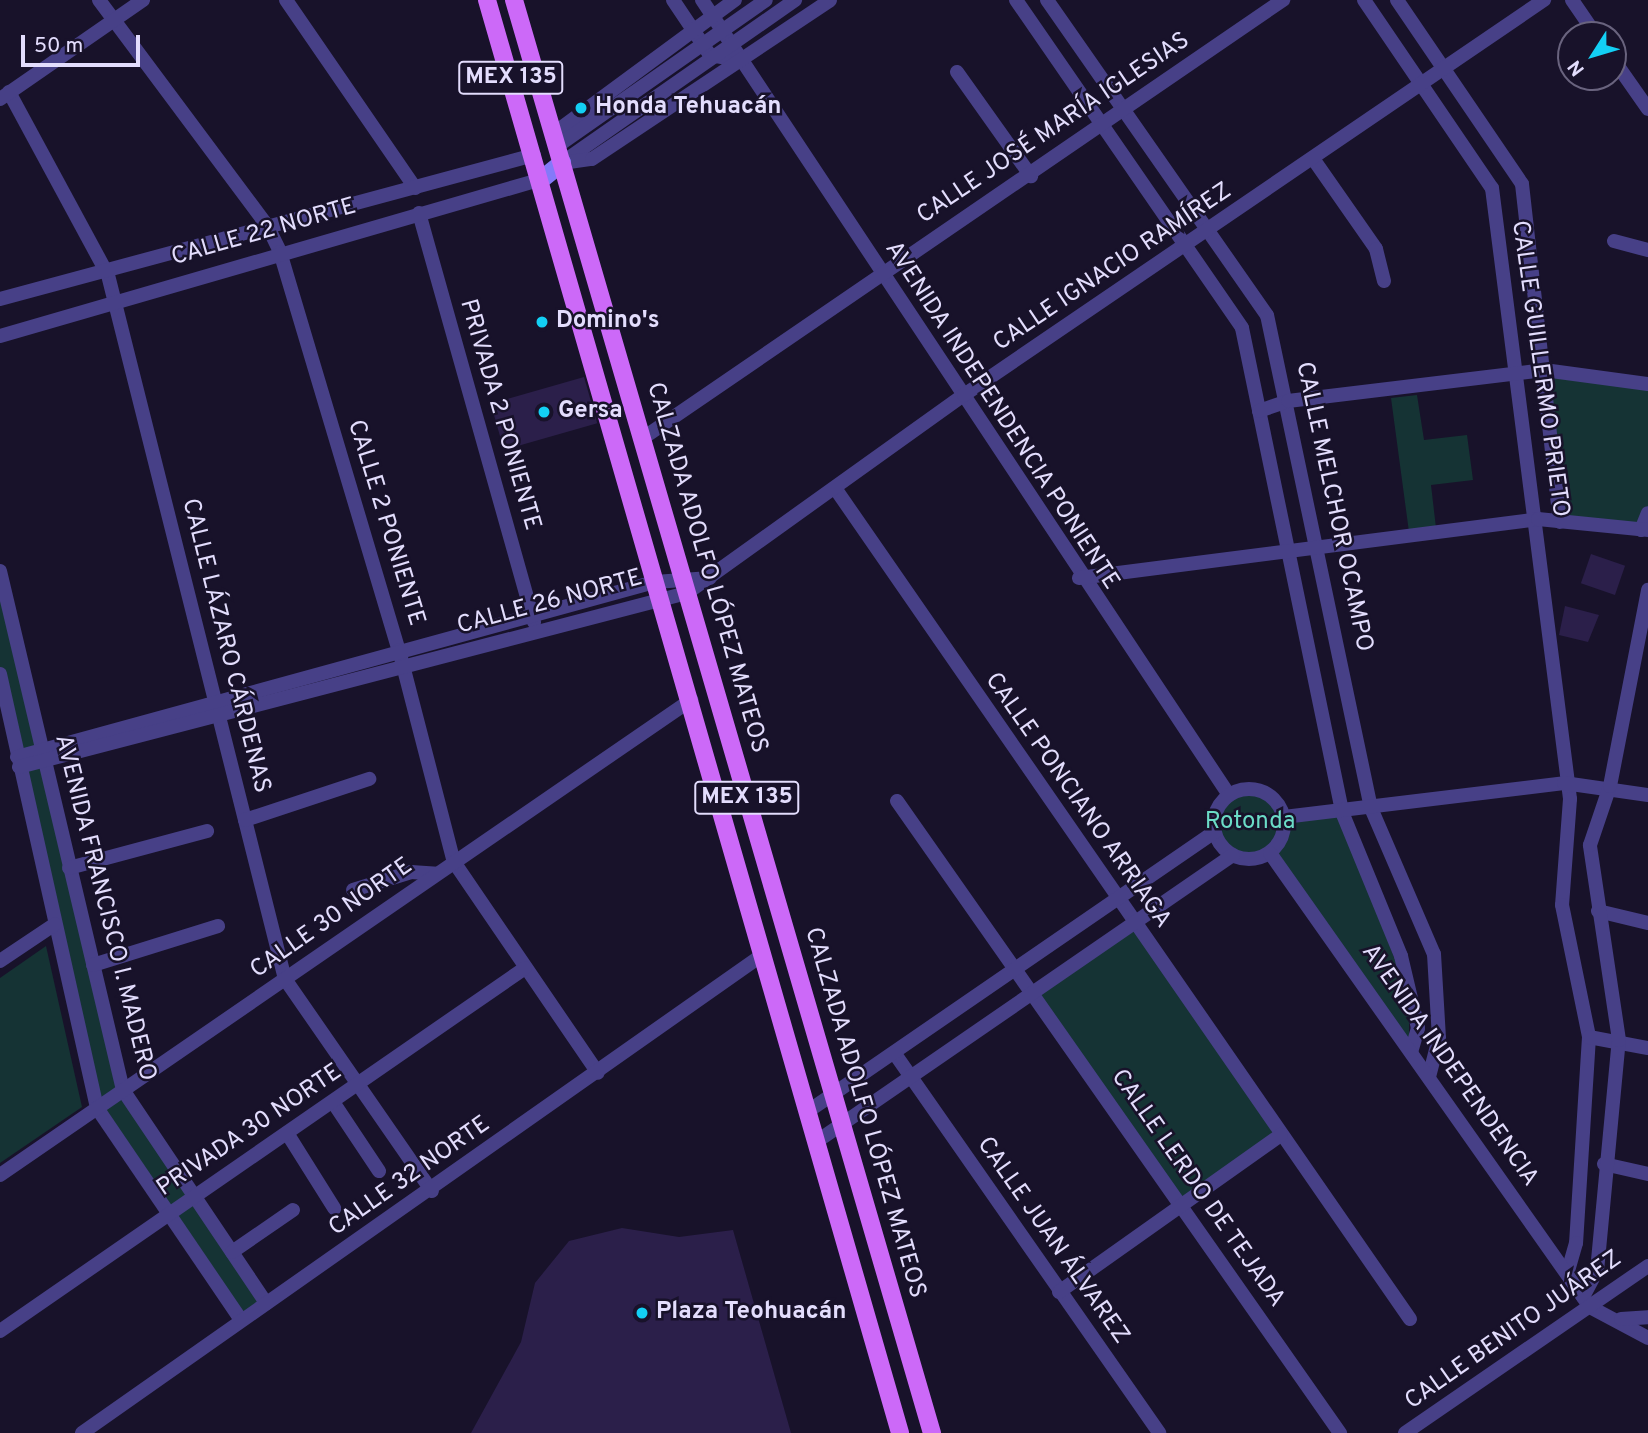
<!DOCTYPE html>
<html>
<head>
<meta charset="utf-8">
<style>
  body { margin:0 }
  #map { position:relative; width:1648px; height:1433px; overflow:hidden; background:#18122a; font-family:Overpass,sans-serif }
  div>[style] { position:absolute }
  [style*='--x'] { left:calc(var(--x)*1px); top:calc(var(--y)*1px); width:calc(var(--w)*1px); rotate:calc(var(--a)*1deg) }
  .green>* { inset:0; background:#153334; transform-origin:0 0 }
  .round { border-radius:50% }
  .building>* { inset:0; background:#2b1f4a; transform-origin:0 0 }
  .street>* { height:14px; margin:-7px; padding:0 7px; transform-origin:7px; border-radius:7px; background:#474087 }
  .street>.ring { margin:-7px; padding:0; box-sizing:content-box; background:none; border:14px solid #474087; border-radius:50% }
  .secondary>* { height:18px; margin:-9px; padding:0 9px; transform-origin:9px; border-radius:9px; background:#8479f9 }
  .primary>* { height:18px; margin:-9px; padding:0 9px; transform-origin:9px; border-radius:9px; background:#cc69f8 }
  .dots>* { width:19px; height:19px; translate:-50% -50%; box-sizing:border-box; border:4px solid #18122a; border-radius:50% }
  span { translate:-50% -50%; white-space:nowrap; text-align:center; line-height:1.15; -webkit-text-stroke:5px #18122a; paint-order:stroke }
  .shield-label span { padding:2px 5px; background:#18122a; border:2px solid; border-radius:5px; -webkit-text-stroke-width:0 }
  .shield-label { font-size:23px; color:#e3ddfd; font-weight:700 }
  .poi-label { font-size:24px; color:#e3ddfd; font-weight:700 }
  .left { translate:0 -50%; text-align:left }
  .street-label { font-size:24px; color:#e3ddfd }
  .park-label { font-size:24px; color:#6bdcc7 }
  .north { position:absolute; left:1557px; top:21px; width:70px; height:70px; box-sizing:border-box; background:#18122a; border:2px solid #69637e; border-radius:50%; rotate:233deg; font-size:19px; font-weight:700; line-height:28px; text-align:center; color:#e3ddfd }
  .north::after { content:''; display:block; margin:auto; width:24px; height:32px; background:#13cff4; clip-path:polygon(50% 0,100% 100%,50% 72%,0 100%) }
  .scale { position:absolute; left:21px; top:35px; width:119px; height:32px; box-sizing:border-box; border:4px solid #e3ddfd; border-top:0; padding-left:9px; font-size:21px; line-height:24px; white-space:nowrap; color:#e3ddfd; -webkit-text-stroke:5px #18122a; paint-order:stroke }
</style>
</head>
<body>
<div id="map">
  <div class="green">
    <i style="clip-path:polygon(1544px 370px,1648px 384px,1648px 513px,1641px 530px,1560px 522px)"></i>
    <i style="clip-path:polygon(1417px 395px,1424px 440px,1467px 435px,1473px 480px,1431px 485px,1436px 528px,1409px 532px,1391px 398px)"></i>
    <i style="clip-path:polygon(0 583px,123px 1090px,266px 1303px,241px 1320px,97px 1108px,0 667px)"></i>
    <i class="round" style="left:1217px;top:791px;width:66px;height:66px"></i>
    <i style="clip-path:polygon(1342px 813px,1409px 999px,1409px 1043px,1272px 854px,1288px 819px)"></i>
    <i style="left:1134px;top:923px;width:258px;height:122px;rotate:55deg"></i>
    <i style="clip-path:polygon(46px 946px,82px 1107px,0 1163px,0 978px)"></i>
  </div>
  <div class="building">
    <i style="left:584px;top:377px;width:48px;height:97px;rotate:74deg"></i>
    <i style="left:1591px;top:554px;width:36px;height:31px;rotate:19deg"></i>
    <i style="clip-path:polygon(1565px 606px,1599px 615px,1588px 642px,1559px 635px)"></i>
    <i style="clip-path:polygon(622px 1228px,679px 1237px,733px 1230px,791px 1433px,471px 1433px,521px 1342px,535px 1283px,569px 1241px)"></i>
  </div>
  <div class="street">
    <i style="--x:99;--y:0;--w:283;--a:53.3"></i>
    <i style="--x:268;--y:227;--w:28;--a:64"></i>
    <i style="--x:280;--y:252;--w:415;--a:73.4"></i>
    <i style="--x:399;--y:650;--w:219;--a:75.5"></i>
    <i style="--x:454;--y:862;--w:255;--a:55.7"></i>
    <i style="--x:286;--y:0;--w:228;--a:55.5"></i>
    <i style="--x:673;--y:0;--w:66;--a:56.1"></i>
    <i style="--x:710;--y:55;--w:28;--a:10"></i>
    <i style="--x:702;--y:0;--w:954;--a:56.46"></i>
    <i style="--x:1016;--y:0;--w:398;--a:55.4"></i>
    <i style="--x:1242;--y:328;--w:494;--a:78.3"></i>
    <i style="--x:1342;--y:812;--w:156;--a:67.7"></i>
    <i style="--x:1401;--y:956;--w:74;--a:76.7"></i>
    <i style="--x:1418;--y:1028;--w:25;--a:106"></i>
    <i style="--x:1047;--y:0;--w:384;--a:55.1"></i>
    <i style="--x:1267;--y:315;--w:504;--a:78.09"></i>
    <i style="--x:1371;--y:808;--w:159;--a:66.7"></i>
    <i style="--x:1434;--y:954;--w:84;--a:86.6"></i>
    <i style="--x:1439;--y:1038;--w:40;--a:104.4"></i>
    <i style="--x:1364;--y:0;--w:227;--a:55.8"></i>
    <i style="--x:1492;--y:188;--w:616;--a:82.72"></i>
    <i style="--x:1570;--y:799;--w:106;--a:94.3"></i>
    <i style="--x:1562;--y:905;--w:135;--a:78.4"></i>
    <i style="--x:1589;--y:1037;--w:206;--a:93.6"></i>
    <i style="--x:1576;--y:1243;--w:32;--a:106"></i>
    <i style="--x:1397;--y:0;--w:222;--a:55.8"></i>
    <i style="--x:1522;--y:184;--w:340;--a:83.6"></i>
    <i style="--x:1572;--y:0;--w:42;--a:55.6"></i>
    <i style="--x:1613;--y:59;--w:61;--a:55"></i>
    <i style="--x:957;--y:72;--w:128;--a:54.6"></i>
    <i style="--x:9;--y:92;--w:208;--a:61.6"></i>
    <i style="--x:108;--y:275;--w:726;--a:75.89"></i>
    <i style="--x:285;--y:979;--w:258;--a:55.3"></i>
    <i style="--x:0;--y:99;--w:174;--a:-34.7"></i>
    <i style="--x:553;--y:134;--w:226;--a:-36.4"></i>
    <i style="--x:556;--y:147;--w:256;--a:-35"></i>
    <i style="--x:1314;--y:160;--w:108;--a:55.1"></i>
    <i style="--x:1376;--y:249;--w:33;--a:76"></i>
    <i style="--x:563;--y:162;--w:283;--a:-34.9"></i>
    <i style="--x:562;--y:163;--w:30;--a:-8"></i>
    <i style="--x:592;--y:159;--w:286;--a:-33.7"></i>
    <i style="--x:419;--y:213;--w:425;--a:74.3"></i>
    <i style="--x:1614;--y:241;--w:35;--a:15"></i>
    <i style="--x:0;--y:299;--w:553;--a:-15.09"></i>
    <i style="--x:0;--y:336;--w:564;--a:-16.15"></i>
    <i style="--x:1259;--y:411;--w:31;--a:-19"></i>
    <i style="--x:1288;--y:401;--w:258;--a:-6.9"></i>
    <i style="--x:1544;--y:370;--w:105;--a:7.7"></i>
    <i style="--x:643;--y:438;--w:776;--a:-34.39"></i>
    <i style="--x:837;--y:491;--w:1007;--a:55.32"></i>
    <i style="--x:1641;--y:530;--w:18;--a:-68"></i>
    <i style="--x:0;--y:571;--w:533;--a:76.67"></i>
    <i style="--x:123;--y:1090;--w:257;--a:56.1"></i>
    <i style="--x:1079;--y:578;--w:463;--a:-7.3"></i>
    <i style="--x:1538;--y:519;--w:111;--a:5.7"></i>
    <i style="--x:0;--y:674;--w:445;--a:77.4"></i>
    <i style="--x:97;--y:1108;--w:256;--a:55.8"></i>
    <i style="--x:17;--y:757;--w:662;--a:-15.34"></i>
    <i style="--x:655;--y:582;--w:55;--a:-4.2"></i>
    <i style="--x:19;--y:767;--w:690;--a:-14.6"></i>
    <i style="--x:687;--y:593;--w:340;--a:-35.6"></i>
    <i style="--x:964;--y:395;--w:702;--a:-34.26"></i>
    <i class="ring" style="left:1214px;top:789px;width:56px;height:56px"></i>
    <i style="--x:897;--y:801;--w:772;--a:54.97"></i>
    <i style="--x:1284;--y:817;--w:282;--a:-6.9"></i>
    <i style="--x:1564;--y:783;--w:85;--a:8.1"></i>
    <i style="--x:245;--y:820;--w:131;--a:-18.3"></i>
    <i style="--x:1270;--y:853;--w:555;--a:54.82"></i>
    <i style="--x:1590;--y:1307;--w:66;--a:28.1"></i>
    <i style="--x:69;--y:868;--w:143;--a:-15"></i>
    <i style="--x:353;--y:890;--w:61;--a:-17.2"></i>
    <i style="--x:411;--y:872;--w:26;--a:4"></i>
    <i style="--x:1598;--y:911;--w:51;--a:13.5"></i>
    <i style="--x:0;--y:961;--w:66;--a:-33.9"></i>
    <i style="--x:93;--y:965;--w:131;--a:-17.3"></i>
    <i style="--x:1589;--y:1037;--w:60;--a:10.6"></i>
    <i style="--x:895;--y:1054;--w:462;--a:55.1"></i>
    <i style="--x:333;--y:1102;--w:83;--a:56.3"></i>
    <i style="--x:807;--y:1112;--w:495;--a:-34.5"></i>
    <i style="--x:287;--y:1133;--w:89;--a:57.9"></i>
    <i style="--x:816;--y:1142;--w:506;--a:-34.54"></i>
    <i style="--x:1604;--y:1164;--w:45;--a:12.8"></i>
    <i style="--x:0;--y:1175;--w:839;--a:-34.51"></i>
    <i style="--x:232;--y:1252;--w:74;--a:-34.5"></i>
    <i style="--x:1059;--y:1292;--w:272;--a:-35.3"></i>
    <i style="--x:1583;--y:1297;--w:30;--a:-62"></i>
    <i style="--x:1597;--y:1271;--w:232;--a:-84.6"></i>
    <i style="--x:1619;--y:1040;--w:197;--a:-98.5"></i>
    <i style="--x:1590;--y:845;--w:62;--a:-71.3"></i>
    <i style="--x:1610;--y:786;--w:200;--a:-79"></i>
    <i style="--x:1621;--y:1319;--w:27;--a:-4"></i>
    <i style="--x:0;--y:1331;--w:638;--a:-34.66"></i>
    <i style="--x:82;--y:1433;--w:831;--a:-35.1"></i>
    <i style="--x:1405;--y:1433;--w:295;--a:-34.5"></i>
  </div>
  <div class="secondary">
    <i style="--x:542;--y:179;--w:26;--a:-39"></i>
  </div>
  <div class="primary">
    <i style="--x:487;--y:0;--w:1491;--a:73.92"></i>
    <i style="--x:514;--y:0;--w:1493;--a:73.74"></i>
  </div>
  <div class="dots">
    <i style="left:581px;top:108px;background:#13cff4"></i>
    <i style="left:542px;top:322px;background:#13cff4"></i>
    <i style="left:544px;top:412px;background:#13cff4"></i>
    <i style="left:642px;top:1313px;background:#13cff4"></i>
  </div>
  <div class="shield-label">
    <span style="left:511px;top:78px">MEX 135</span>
    <span style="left:747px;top:798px">MEX 135</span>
  </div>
  <div class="poi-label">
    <span class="left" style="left:595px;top:108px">Honda Tehuacán</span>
    <span class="left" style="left:556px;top:322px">Domino's</span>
    <span class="left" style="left:558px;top:412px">Gersa</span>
    <span class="left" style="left:656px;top:1313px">Plaza Teohuacán</span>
  </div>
  <div class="street-label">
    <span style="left:1054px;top:129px;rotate:-34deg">CALLE JOSÉ MARÍA IGLESIAS</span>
    <span style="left:264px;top:233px;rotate:-16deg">CALLE 22 NORTE</span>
    <span style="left:1113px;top:268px;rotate:-34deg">CALLE IGNACIO RAMÍREZ</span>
    <span style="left:1539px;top:369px;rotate:82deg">CALLE GUILLERMO PRIETO</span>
    <span style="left:499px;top:415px;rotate:74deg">PRIVADA 2 PONIENTE</span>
    <span style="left:1001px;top:416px;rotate:57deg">AVENIDA INDEPENDENCIA PONIENTE</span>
    <span style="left:1333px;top:507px;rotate:78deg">CALLE MELCHOR OCAMPO</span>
    <span style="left:385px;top:523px;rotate:73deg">CALLE 2 PONIENTE</span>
    <span style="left:706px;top:568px;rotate:74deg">CALZADA ADOLFO LÓPEZ MATEOS</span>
    <span style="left:550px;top:603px;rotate:-15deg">CALLE 26 NORTE</span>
    <span style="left:225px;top:646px;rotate:76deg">CALLE LÁZARO CÁRDENAS</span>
    <span style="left:1077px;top:801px;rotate:55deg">CALLE PONCIANO ARRIAGA</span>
    <span style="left:104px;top:908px;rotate:76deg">AVENIDA FRANCISCO I. MADERO</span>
    <span style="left:332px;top:919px;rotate:-35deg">CALLE 30 NORTE</span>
    <span style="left:1449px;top:1066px;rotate:55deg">AVENIDA INDEPENDENCIA</span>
    <span style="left:864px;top:1113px;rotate:74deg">CALZADA ADOLFO LÓPEZ MATEOS</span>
    <span style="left:250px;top:1131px;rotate:-34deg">PRIVADA 30 NORTE</span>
    <span style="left:410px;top:1177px;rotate:-35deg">CALLE 32 NORTE</span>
    <span style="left:1197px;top:1189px;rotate:55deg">CALLE LERDO DE TEJADA</span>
    <span style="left:1052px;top:1241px;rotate:55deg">CALLE JUAN ÁLVAREZ</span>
    <span style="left:1514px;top:1331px;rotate:-35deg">CALLE BENITO JUÁREZ</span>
  </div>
  <div class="park-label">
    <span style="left:1250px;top:823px">Rotonda</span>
  </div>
  <div class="north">N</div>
  <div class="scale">50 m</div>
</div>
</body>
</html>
